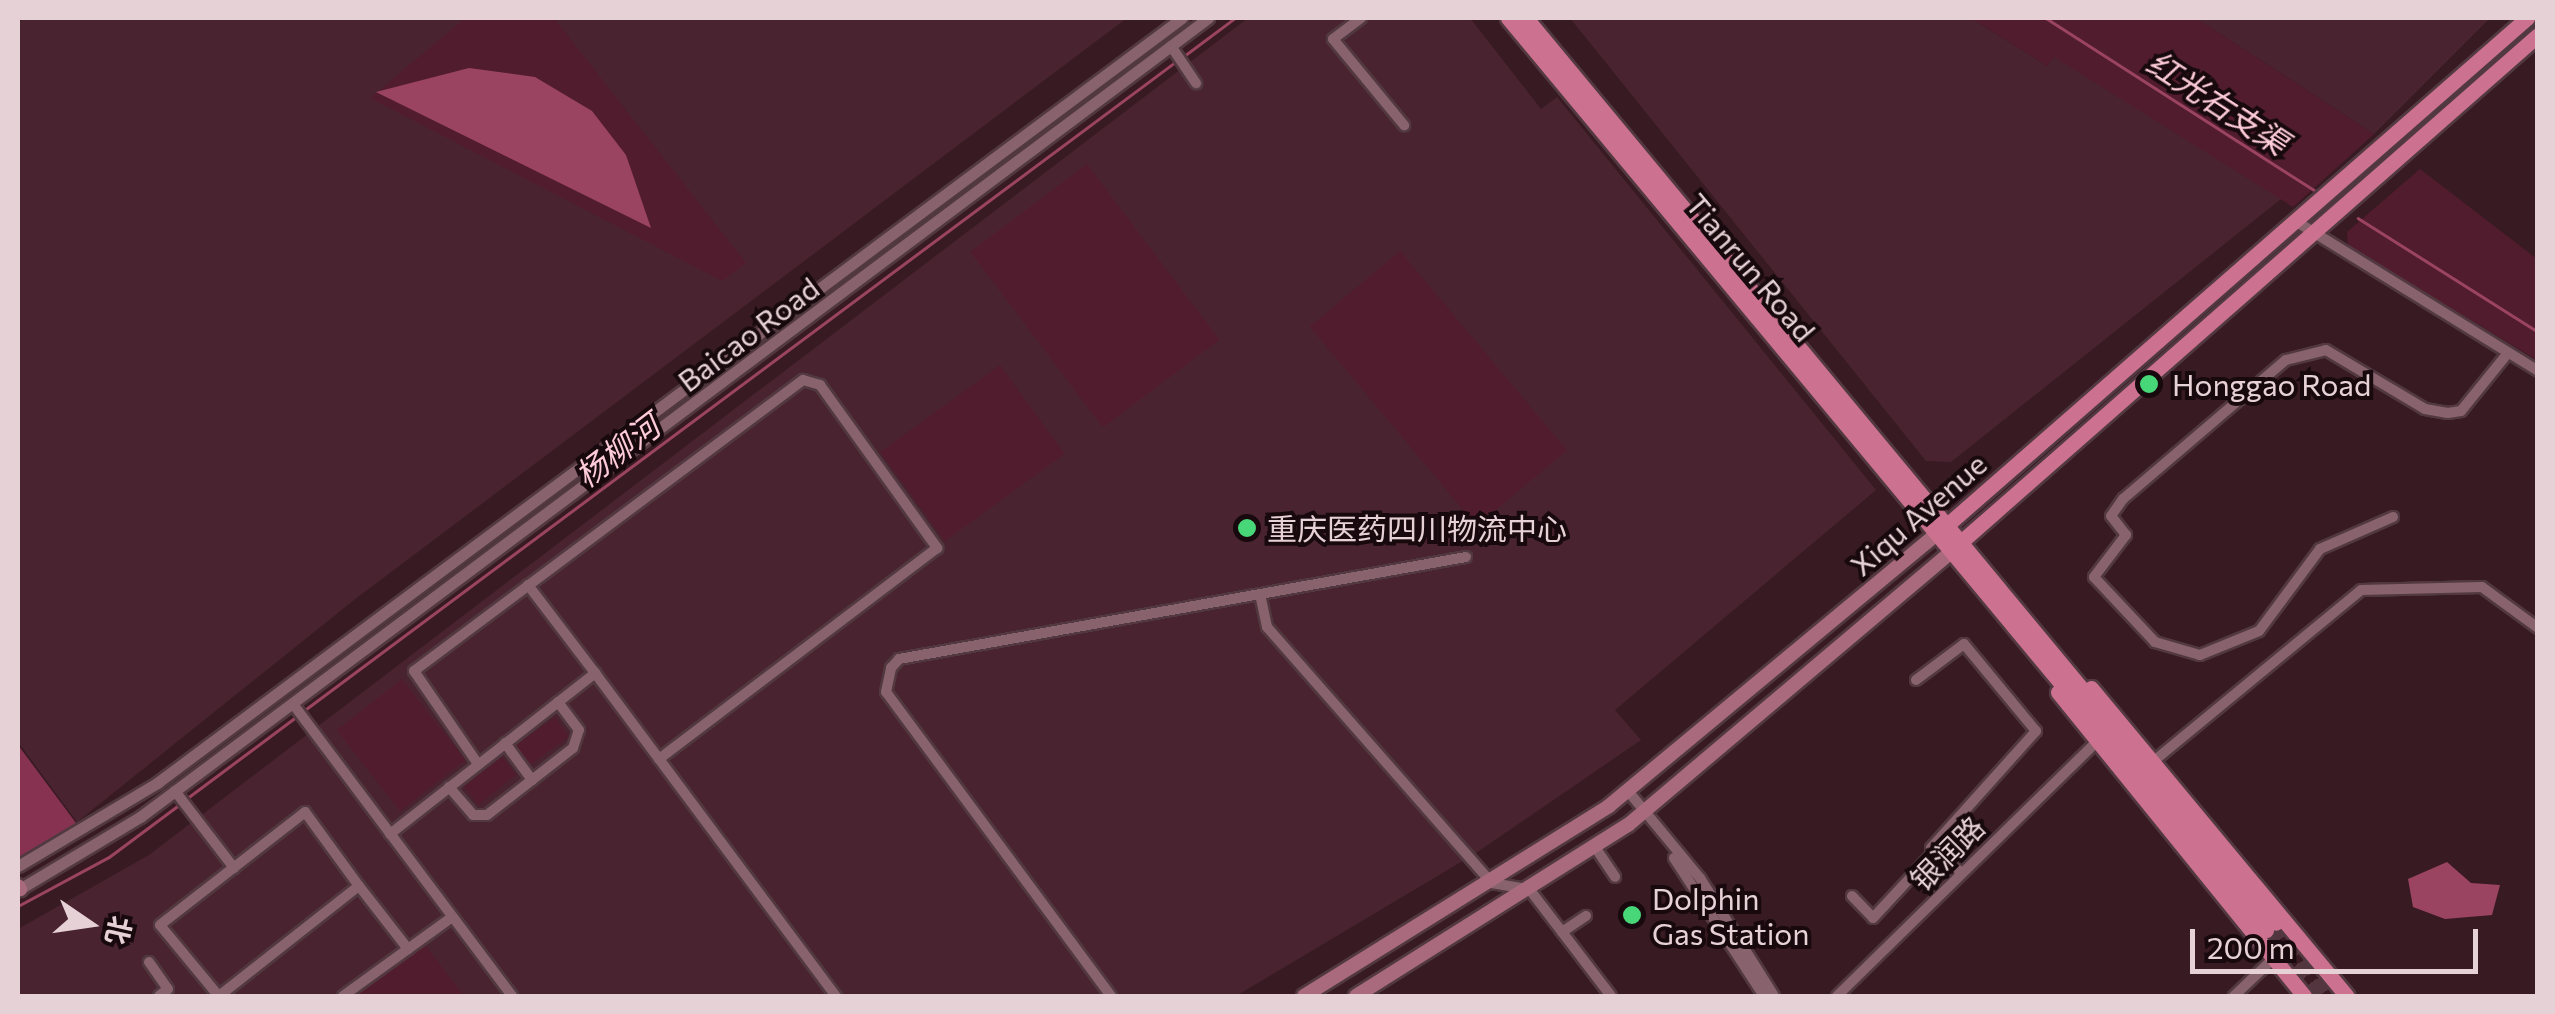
<!DOCTYPE html>
<html>
<head>
<meta charset="utf-8">
<style>
  body { margin:0 }
  #map { position:relative; width:2555px; height:1014px; overflow:hidden; background:#381a23; font-family:Commissioner,"Noto Sans SC",sans-serif }
  div>[style] { position:absolute }
  [style*='--x'] { left:calc(var(--x)*1px); top:calc(var(--y)*1px); width:calc(var(--w)*1px); rotate:calc(var(--a)*1deg) }
  .built>* { inset:0; background:#492430 }
  .green>* { inset:0; background:#521c2f; transform-origin:0 0 }
  .forest>* { inset:0; background:#873251 }
  .water>* { inset:0; background:#9b4461 }
  .stream>* { height:2.5px; margin:-1.25px; padding:0 1.25px; transform-origin:1.25px; border-radius:1.25px; background:#9b4461 }
  .primary-tunnel>* { height:15px; margin-top:-7.5px; transform-origin:0; background:repeating-linear-gradient(90deg,#52353e 0 15px,transparent 0 23px) }
  .roads { filter:drop-shadow(2px 0 #523941) drop-shadow(-2px 0 #523941) drop-shadow(0 2px #523941) drop-shadow(0 -2px #523941) }
  .minor>* { height:10px; margin:-5px; padding:0 5px; transform-origin:5px; border-radius:5px; background:#88636d }
  .tertiary>* { height:11px; margin:-5.5px; padding:0 5.5px; transform-origin:5.5px; border-radius:5.5px; background:#88636d }
  .secondary>* { height:14px; margin:-7px; padding:0 7px; transform-origin:7px; border-radius:7px; background:#aa6a7e }
  .primary>* { height:15px; margin:-7.5px; padding:0 7.5px; transform-origin:7.5px; border-radius:7.5px; background:#cc718f }
  .dots>* { width:28px; height:28px; translate:-50% -50%; box-sizing:border-box; border:5px solid #17090d; border-radius:50% }
  span { translate:-50% -50%; white-space:nowrap; text-align:center; line-height:1.15; -webkit-text-stroke:8px #17090d; paint-order:stroke }
  .street-label { font-size:30px; color:#e6d1d6 }
  .poi-label { font-size:30px; color:#e6d1d6 }
  .left { translate:0 -50%; text-align:left }
  .water-label { font-size:32px; color:#fecbd9; font-style:italic }
  .frame { position:absolute; inset:0; border:20px solid #e6d1d6; pointer-events:none }
  .north { position:absolute; left:40px; top:874px; width:100px; height:100px; -webkit-text-stroke:8px #17090d; paint-order:stroke; rotate:103deg; font-size:28px; font-weight:700; line-height:40px; text-align:center; color:#e6d1d6 }
  .north::after { content:''; display:block; margin:auto; width:35px; height:45px; background:#e6d1d6; clip-path:polygon(50% 0,100% 100%,50% 72%,0 100%) }
  .scale { position:absolute; left:2190px; top:929px; width:288px; height:45px; box-sizing:border-box; border:5px solid #e6d1d6; border-top:0; padding-left:12px; font-size:30px; line-height:35px; white-space:nowrap; color:#e6d1d6; -webkit-text-stroke:8px #17090d; paint-order:stroke }
</style>
</head>
<body>
<div id="map">
  <div class="built">
    <i style="clip-path:polygon(25px 18px,1127px 18px,354px 600px,77px 822px,18px 742px,18px 23px)"></i>
    <i style="clip-path:polygon(1248px 18px,1470px 18px,1541px 109px,1557px 97px,1876px 490px,1615px 710px,1641px 740px,1476px 853px,1236px 996px,18px 996px,18px 929px,149px 855px)"></i>
    <i style="clip-path:polygon(1570px 18px,1971px 18px,2047px 66px,2054px 56px,2281px 199px,1951px 462px,1926px 461px)"></i>
    <i style="clip-path:polygon(2196px 18px,2490px 18px,2374px 134px)"></i>
  </div>
  <div class="green">
    <i style="clip-path:polygon(465px 18px,554px 18px,746px 263px,722px 281px,370px 98px)"></i>
    <i style="clip-path:polygon(1971px 18px,2196px 18px,2374px 134px,2293px 207px,2054px 57px,2047px 66px)"></i>
    <i style="left:1087px;top:164px;width:220px;height:146px;rotate:53deg"></i>
    <i style="clip-path:polygon(2420px 169px,2537px 259px,2537px 360px,2348px 246px,2347px 232px)"></i>
    <i style="left:1400px;top:251px;width:260px;height:118px;rotate:50deg"></i>
    <i style="left:1000px;top:365px;width:110px;height:148px;rotate:54deg"></i>
    <i style="left:402px;top:679px;width:103px;height:83px;rotate:52deg"></i>
    <i style="left:555px;top:717px;width:24px;height:48px;rotate:54deg"></i>
    <i style="left:502px;top:757px;width:23px;height:48px;rotate:52deg"></i>
    <i style="clip-path:polygon(423px 942px,464px 996px,350px 996px)"></i>
  </div>
  <div class="forest">
    <i style="clip-path:polygon(18px 745px,79px 827px,18px 859px)"></i>
  </div>
  <div class="water">
    <i style="clip-path:polygon(469px 68px,535px 77px,592px 111px,626px 155px,651px 228px,376px 92px)"></i>
    <i style="clip-path:polygon(2447px 862px,2471px 883px,2500px 885px,2492px 915px,2445px 919px,2413px 907px,2408px 879px)"></i>
  </div>
  <div class="stream">
    <i style="--x:2046;--y:18;--w:320;--a:32.7"></i>
    <i style="--x:1184;--y:56;--w:64;--a:-36.7"></i>
    <i style="--x:2358;--y:218;--w:213;--a:32.3"></i>
    <i style="--x:302;--y:712;--w:1092;--a:-36.66"></i>
    <i style="--x:186;--y:799;--w:137;--a:-36.7"></i>
    <i style="--x:18;--y:906;--w:103;--a:-28.3"></i>
    <i style="--x:109;--y:857;--w:89;--a:-36.7"></i>
  </div>
  <div class="primary-tunnel">
    <i style="--x:2276;--y:923;--w:94;--a:51.1"></i>
    <i style="--x:2266;--y:930;--w:85;--a:50.7"></i>
  </div>
  <div class="roads">
    <div class="minor">
      <i style="--x:1361;--y:18;--w:35;--a:143"></i>
      <i style="--x:1333;--y:39;--w:112;--a:50.5"></i>
      <i style="--x:1171;--y:46;--w:45;--a:56"></i>
      <i style="--x:2297;--y:222;--w:283;--a:31.7"></i>
      <i style="--x:2393;--y:517;--w:80;--a:156.3"></i>
      <i style="--x:2320;--y:549;--w:102;--a:126.6"></i>
      <i style="--x:2259;--y:631;--w:64;--a:157.9"></i>
      <i style="--x:2200;--y:655;--w:47;--a:-163.9"></i>
      <i style="--x:2155;--y:642;--w:89;--a:-133.2"></i>
      <i style="--x:2094;--y:577;--w:53;--a:-52.7"></i>
      <i style="--x:2126;--y:535;--w:24;--a:-128"></i>
      <i style="--x:2111;--y:516;--w:21;--a:-55"></i>
      <i style="--x:2123;--y:499;--w:214;--a:-40.5"></i>
      <i style="--x:2286;--y:360;--w:41;--a:-14"></i>
      <i style="--x:2326;--y:350;--w:115;--a:30.8"></i>
      <i style="--x:2425;--y:409;--w:23;--a:10"></i>
      <i style="--x:2448;--y:413;--w:13;--a:-9"></i>
      <i style="--x:2461;--y:411;--w:75;--a:-51"></i>
      <i style="--x:528;--y:585;--w:111;--a:52.7"></i>
      <i style="--x:1260;--y:594;--w:34;--a:78"></i>
      <i style="--x:1267;--y:627;--w:341;--a:48.7"></i>
      <i style="--x:1492;--y:883;--w:39;--a:10"></i>
      <i style="--x:1530;--y:890;--w:133;--a:52.6"></i>
      <i style="--x:1916;--y:680;--w:60;--a:-36.9"></i>
      <i style="--x:1964;--y:644;--w:113;--a:50.4"></i>
      <i style="--x:2036;--y:731;--w:157;--a:131.9"></i>
      <i style="--x:1931;--y:848;--w:40;--a:39"></i>
      <i style="--x:293;--y:704;--w:365;--a:53.1"></i>
      <i style="--x:505;--y:743;--w:46;--a:53.9"></i>
      <i style="--x:2155;--y:760;--w:267;--a:-39.5"></i>
      <i style="--x:2361;--y:590;--w:121;--a:-1.4"></i>
      <i style="--x:2482;--y:587;--w:69;--a:36.2"></i>
      <i style="--x:478;--y:764;--w:113;--a:-124.5"></i>
      <i style="--x:414;--y:671;--w:486;--a:-36.8"></i>
      <i style="--x:803;--y:380;--w:18;--a:16"></i>
      <i style="--x:820;--y:385;--w:201;--a:54.3"></i>
      <i style="--x:937;--y:548;--w:349;--a:142.8"></i>
      <i style="--x:449;--y:787;--w:37;--a:49"></i>
      <i style="--x:473;--y:815;--w:14;--a:0"></i>
      <i style="--x:487;--y:815;--w:109;--a:-37.9"></i>
      <i style="--x:573;--y:748;--w:19;--a:-72"></i>
      <i style="--x:579;--y:730;--w:35;--a:-127"></i>
      <i style="--x:175;--y:791;--w:97;--a:52.5"></i>
      <i style="--x:1628;--y:791;--w:113;--a:50.4"></i>
      <i style="--x:1700;--y:878;--w:139;--a:57.9"></i>
      <i style="--x:390;--y:834;--w:261;--a:-38.1"></i>
      <i style="--x:595;--y:673;--w:403;--a:53.3"></i>
      <i style="--x:1595;--y:847;--w:36;--a:56"></i>
      <i style="--x:1674;--y:858;--w:165;--a:56.9"></i>
      <i style="--x:1852;--y:896;--w:30;--a:46"></i>
      <i style="--x:1873;--y:918;--w:91;--a:-47.2"></i>
      <i style="--x:1562;--y:932;--w:29;--a:-34"></i>
      <i style="--x:149;--y:962;--w:33;--a:55"></i>
      <i style="--x:168;--y:989;--w:11;--a:142"></i>
      <i style="--x:217;--y:994;--w:89;--a:-129.6"></i>
      <i style="--x:160;--y:925;--w:184;--a:-37.9"></i>
      <i style="--x:305;--y:812;--w:92;--a:53.9"></i>
      <i style="--x:219;--y:996;--w:178;--a:-38.2"></i>
      <i style="--x:359;--y:886;--w:80;--a:52.1"></i>
      <i style="--x:343;--y:996;--w:135;--a:-35.9"></i>
      <i style="--x:1111;--y:996;--w:378;--a:-126.5"></i>
      <i style="--x:886;--y:692;--w:25;--a:-78"></i>
      <i style="--x:891;--y:668;--w:12;--a:-48"></i>
      <i style="--x:899;--y:659;--w:576;--a:-10.2"></i>
      <i style="--x:1837;--y:996;--w:359;--a:-44.4"></i>
      <i style="--x:2234;--y:996;--w:54;--a:-43.5"></i>
    </div>
    <div class="tertiary">
      <i style="--x:18;--y:866;--w:162;--a:-30.8"></i>
      <i style="--x:157;--y:783;--w:1279;--a:-36.74"></i>
      <i style="--x:18;--y:890;--w:142;--a:-30.9"></i>
      <i style="--x:140;--y:817;--w:1334;--a:-36.8"></i>
    </div>
    <div class="secondary">
      <i style="--x:18;--y:886;--w:4;--a:56"></i>
      <i style="--x:1304;--y:996;--w:359;--a:-31.9"></i>
      <i style="--x:1609;--y:806;--w:426;--a:-39.7"></i>
      <i style="--x:1356;--y:996;--w:321;--a:-32.2"></i>
      <i style="--x:1628;--y:825;--w:424;--a:-40.2"></i>
    </div>
    <div class="primary">
      <i style="--x:1508;--y:18;--w:1186;--a:50.27"></i>
      <i style="--x:1526;--y:18;--w:1175;--a:50.35"></i>
      <i style="--x:1939;--y:532;--w:781;--a:-41.16"></i>
      <i style="--x:1954;--y:548;--w:777;--a:-41.3"></i>
      <i style="--x:2091;--y:688;--w:400;--a:50.3"></i>
      <i style="--x:2058;--y:692;--w:391;--a:51"></i>
    </div>
  </div>
  <div class="dots">
    <i style="left:2149px;top:384px;background:#48d778"></i>
    <i style="left:1247px;top:528px;background:#48d778"></i>
    <i style="left:1632px;top:915px;background:#48d778"></i>
  </div>
  <div class="street-label">
    <span style="left:1751px;top:267px;rotate:50deg">Tianrun Road</span>
    <span style="left:748px;top:334px;rotate:-37deg">Baicao Road</span>
    <span style="left:1918px;top:514px;rotate:-41deg">Xiqu Avenue</span>
    <span style="left:1947px;top:853px;rotate:-45deg">银润路</span>
  </div>
  <div class="poi-label">
    <span class="left" style="left:2172px;top:384px">Honggao Road</span>
    <span class="left" style="left:1267px;top:528px">重庆医药四川物流中心</span>
    <span class="left" style="left:1652px;top:915px">Dolphin<br>Gas Station</span>
  </div>
  <div class="water-label">
    <span style="left:2218px;top:102px;rotate:33deg">红光右支渠</span>
    <span style="left:617px;top:450px;rotate:-37deg">杨柳河</span>
  </div>
  <div class="frame"></div>
  <div class="north">北</div>
  <div class="scale">200 m</div>
</div>
</body>
</html>
